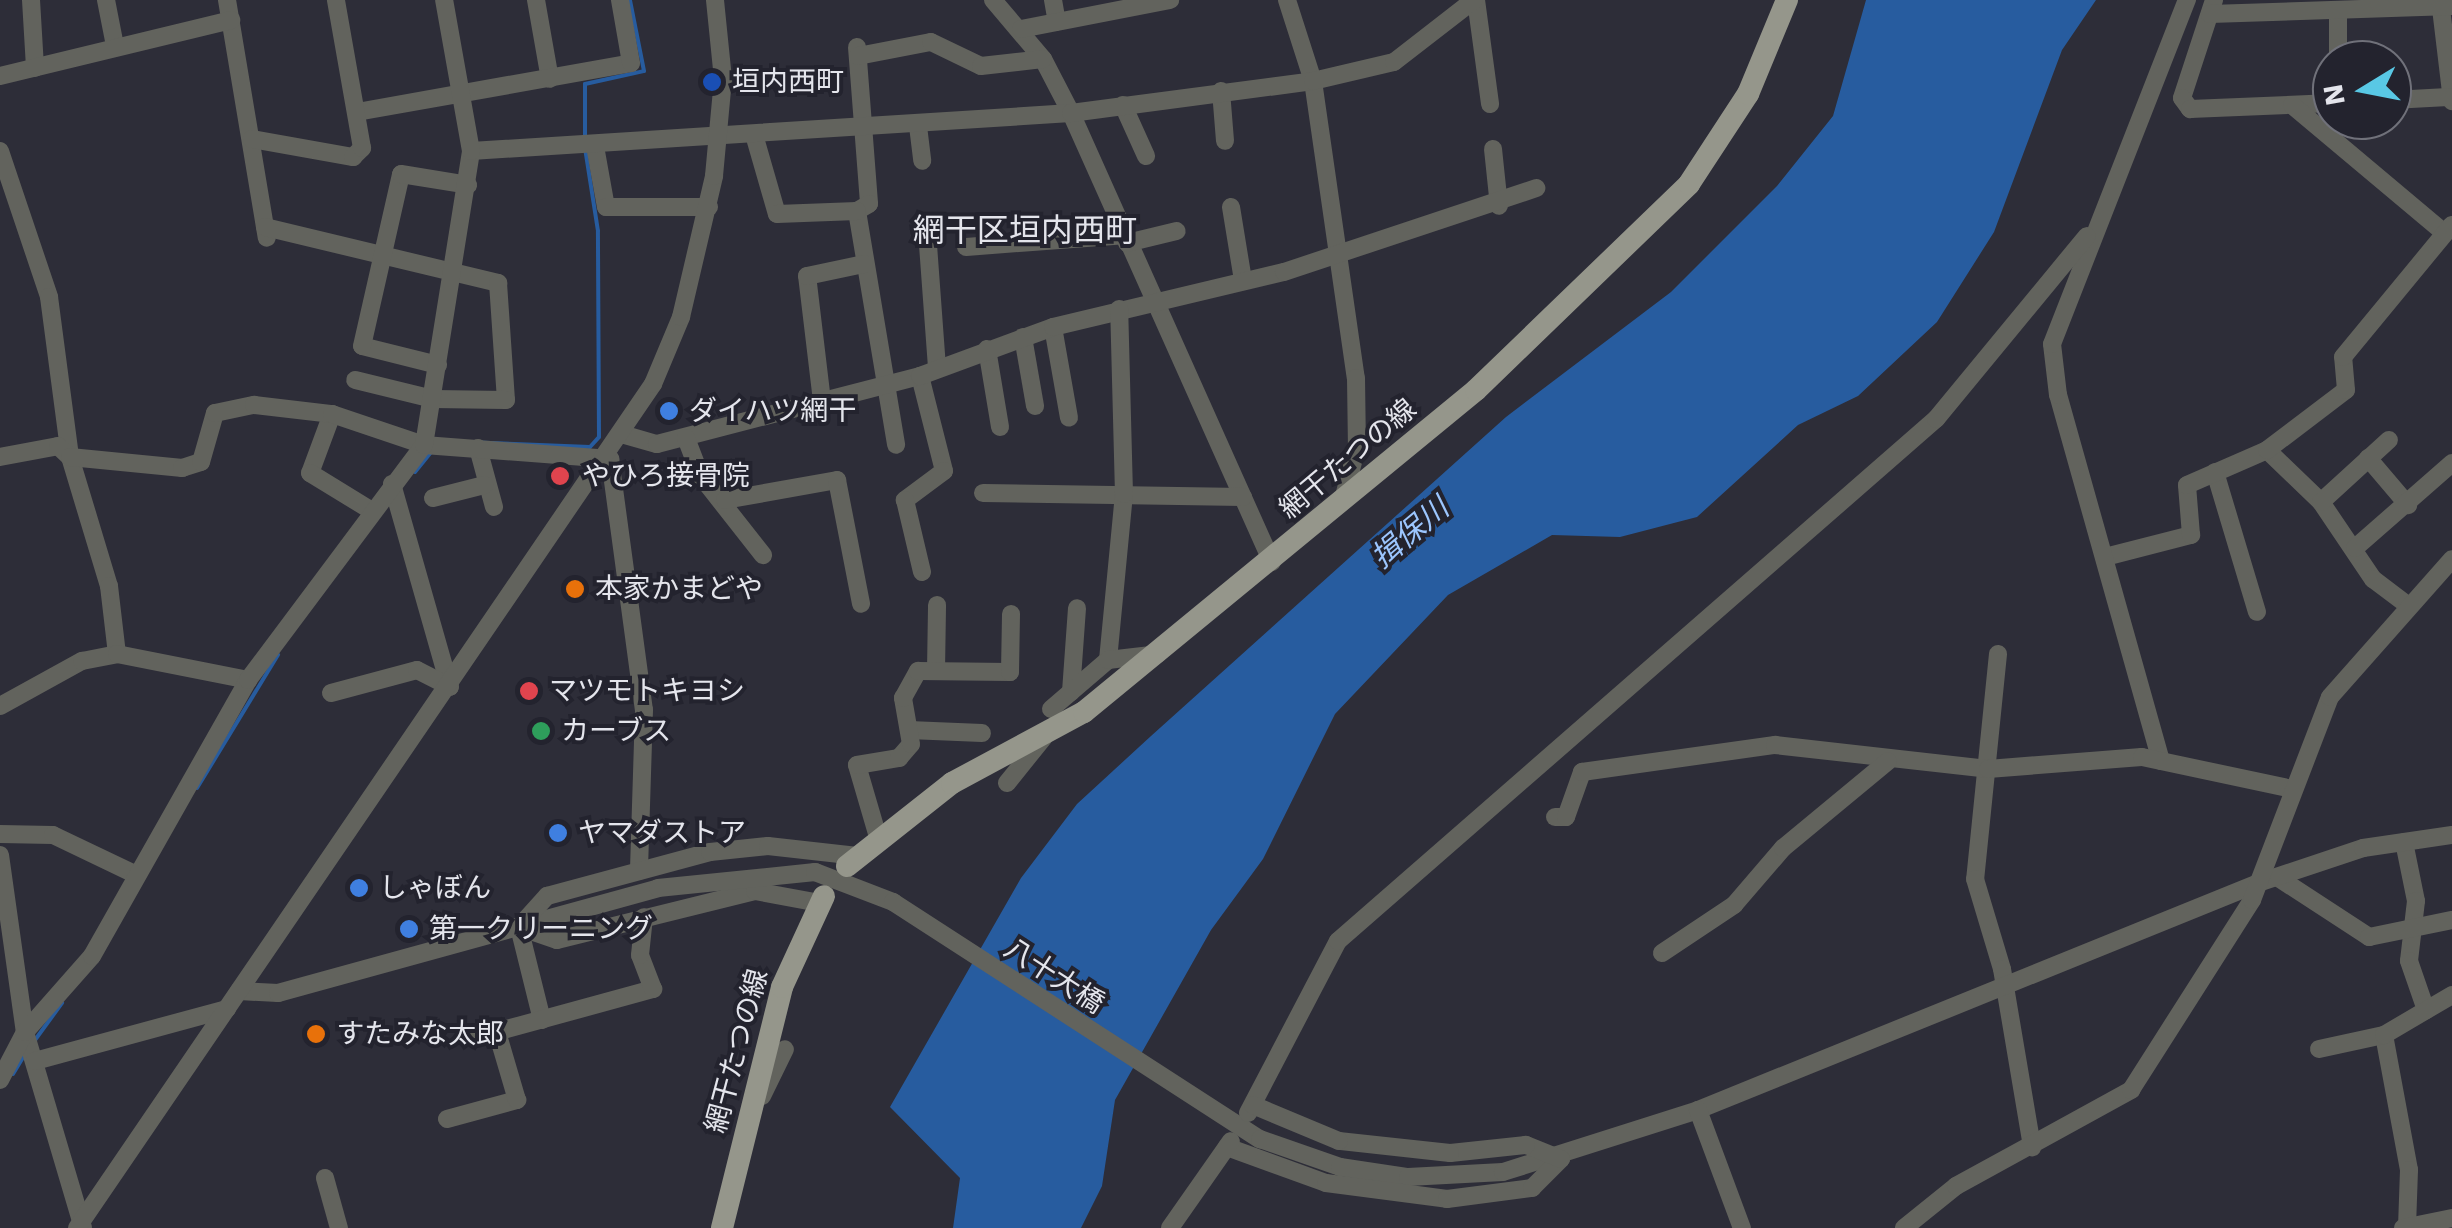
<!DOCTYPE html>
<html>
<head>
<meta charset="utf-8">
<style>
  body { margin:0 }
  #map { position:relative; width:2452px; height:1228px; overflow:hidden; background:#2d2d38; font-family:"Work Sans","Noto Sans JP",sans-serif }
  div>[style] { position:absolute }
  [style*='--x'] { left:calc(var(--x)*1px); top:calc(var(--y)*1px); width:calc(var(--w)*1px); rotate:calc(var(--a)*1deg) }
  .water>* { inset:0; background:#275c9f }
  .stream>* { height:4px; margin:-2px; padding:0 2px; transform-origin:2px; border-radius:2px; background:#275c9f }
  .minor>* { height:18px; margin:-9px; padding:0 9px; transform-origin:9px; border-radius:9px; background:#62635d }
  .major>* { height:22px; margin:-11px; padding:0 11px; transform-origin:11px; border-radius:11px; background:#95968b }
  .dots>* { width:28px; height:28px; translate:-50% -50%; box-sizing:border-box; border:5px solid #23232e; border-radius:50% }
  span { translate:-50% -50%; white-space:nowrap; text-align:center; line-height:1.15; -webkit-text-stroke:8px #23232e; paint-order:stroke }
  .poi-label { font-size:28px; color:#e4e5ec }
  .left { translate:0 -50%; text-align:left }
  .street-label { font-size:28px; color:#e4e5ec }
  .water-label { font-size:30px; color:#9cc6fe; font-style:italic }
  .quarter-label { font-size:32px; color:#e4e5ec }
  .north { position:absolute; left:2312px; top:40px; width:100px; height:100px; box-sizing:border-box; background:#23232e; border:2px solid #70717a; border-radius:50%; rotate:260deg; font-size:28px; font-weight:700; line-height:40px; text-align:center; color:#e4e5ec }
  .north::after { content:''; display:block; margin:auto; width:35px; height:45px; background:#59c8e5; clip-path:polygon(50% 0,100% 100%,50% 72%,0 100%) }
</style>
</head>
<body>
<div id="map">
  <div class="water">
    <i style="clip-path:polygon(1866px 0,2096px 0,2062px 50px,1994px 232px,1937px 322px,1858px 396px,1798px 425px,1697px 517px,1620px 537px,1552px 535px,1448px 595px,1335px 714px,1263px 859px,1211px 930px,1115px 1100px,1102px 1186px,1081px 1228px,953px 1228px,960px 1178px,890px 1107px,1021px 878px,1077px 804px,1151px 736px,1506px 417px,1671px 292px,1777px 186px,1833px 116px)"></i>
  </div>
  <div class="stream">
    <i style="--x:585;--y:139;--w:55;--a:-90"></i>
    <i style="--x:585;--y:84;--w:60;--a:-12.4"></i>
    <i style="--x:644;--y:71;--w:72;--a:-101.2"></i>
    <i style="--x:441;--y:441;--w:149;--a:2.3"></i>
    <i style="--x:590;--y:447;--w:13;--a:-48"></i>
    <i style="--x:599;--y:437;--w:206;--a:-90.3"></i>
    <i style="--x:598;--y:231;--w:84;--a:-98.9"></i>
    <i style="--x:415;--y:472;--w:26;--a:-51"></i>
    <i style="--x:197;--y:788;--w:156;--a:-58.7"></i>
    <i style="--x:35;--y:1040;--w:46;--a:-53.9"></i>
    <i style="--x:13;--y:1074;--w:21;--a:-59"></i>
  </div>
  <div class="minor">
    <i style="--x:31;--y:0;--w:68;--a:86.6"></i>
    <i style="--x:106;--y:0;--w:47;--a:78.9"></i>
    <i style="--x:227;--y:0;--w:241;--a:80.5"></i>
    <i style="--x:536;--y:0;--w:80;--a:80"></i>
    <i style="--x:993;--y:0;--w:77;--a:49.7"></i>
    <i style="--x:1043;--y:59;--w:61;--a:62.6"></i>
    <i style="--x:1071;--y:113;--w:492;--a:65.9"></i>
    <i style="--x:1053;--y:0;--w:22;--a:80"></i>
    <i style="--x:1287;--y:0;--w:85;--a:72.2"></i>
    <i style="--x:1313;--y:81;--w:300;--a:81.8"></i>
    <i style="--x:1356;--y:378;--w:69;--a:89.2"></i>
    <i style="--x:1357;--y:447;--w:55;--a:104.8"></i>
    <i style="--x:1476;--y:0;--w:105;--a:82.3"></i>
    <i style="--x:2214;--y:0;--w:103;--a:108.1"></i>
    <i style="--x:2182;--y:98;--w:14;--a:54"></i>
    <i style="--x:2190;--y:109;--w:142;--a:-2.4"></i>
    <i style="--x:2440;--y:0;--w:102;--a:83.2"></i>
    <i style="--x:2338;--y:11;--w:49;--a:90"></i>
    <i style="--x:2210;--y:14;--w:242;--a:-1.9"></i>
    <i style="--x:1021;--y:29;--w:152;--a:-11"></i>
    <i style="--x:857;--y:47;--w:157;--a:85.6"></i>
    <i style="--x:869;--y:204;--w:14;--a:150"></i>
    <i style="--x:857;--y:211;--w:237;--a:80.5"></i>
    <i style="--x:858;--y:56;--w:74;--a:-10.9"></i>
    <i style="--x:931;--y:42;--w:55;--a:25.6"></i>
    <i style="--x:981;--y:66;--w:62;--a:-6.4"></i>
    <i style="--x:0;--y:76;--w:238;--a:-13.6"></i>
    <i style="--x:1221;--y:91;--w:50;--a:85.4"></i>
    <i style="--x:2392;--y:100;--w:56;--a:-3.1"></i>
    <i style="--x:1123;--y:105;--w:56;--a:65.7"></i>
    <i style="--x:2292;--y:105;--w:193;--a:40"></i>
    <i style="--x:357;--y:112;--w:278;--a:-10.1"></i>
    <i style="--x:631;--y:63;--w:64;--a:-99.9"></i>
    <i style="--x:918;--y:126;--w:35;--a:83"></i>
    <i style="--x:755;--y:138;--w:79;--a:73.9"></i>
    <i style="--x:777;--y:214;--w:80;--a:-2.1"></i>
    <i style="--x:252;--y:139;--w:103;--a:10.1"></i>
    <i style="--x:353;--y:157;--w:13;--a:-45"></i>
    <i style="--x:362;--y:148;--w:150;--a:-100"></i>
    <i style="--x:595;--y:146;--w:62;--a:79.8"></i>
    <i style="--x:606;--y:207;--w:103;--a:0"></i>
    <i style="--x:1493;--y:149;--w:57;--a:84"></i>
    <i style="--x:0;--y:151;--w:154;--a:71.4"></i>
    <i style="--x:49;--y:297;--w:161;--a:82.5"></i>
    <i style="--x:70;--y:457;--w:135;--a:73.2"></i>
    <i style="--x:109;--y:586;--w:68;--a:83.3"></i>
    <i style="--x:471;--y:151;--w:601;--a:-3.62"></i>
    <i style="--x:1071;--y:113;--w:244;--a:-7.5"></i>
    <i style="--x:1313;--y:81;--w:83;--a:-13.2"></i>
    <i style="--x:1394;--y:62;--w:101;--a:-37.8"></i>
    <i style="--x:1231;--y:207;--w:74;--a:80.7"></i>
    <i style="--x:265;--y:227;--w:240;--a:13.5"></i>
    <i style="--x:498;--y:283;--w:117;--a:86.1"></i>
    <i style="--x:506;--y:400;--w:73;--a:-179.2"></i>
    <i style="--x:433;--y:399;--w:80;--a:-166.3"></i>
    <i style="--x:1127;--y:243;--w:51;--a:-13.5"></i>
    <i style="--x:928;--y:245;--w:124;--a:85.8"></i>
    <i style="--x:966;--y:247;--w:158;--a:-4.3"></i>
    <i style="--x:1053;--y:327;--w:92;--a:80"></i>
    <i style="--x:1023;--y:337;--w:70;--a:80.1"></i>
    <i style="--x:987;--y:349;--w:79;--a:80.5"></i>
    <i style="--x:438;--y:365;--w:78;--a:-166"></i>
    <i style="--x:362;--y:346;--w:176;--a:-77.2"></i>
    <i style="--x:401;--y:174;--w:68;--a:9.3"></i>
    <i style="--x:920;--y:376;--w:98;--a:75.8"></i>
    <i style="--x:944;--y:471;--w:49;--a:143.4"></i>
    <i style="--x:905;--y:500;--w:74;--a:76.7"></i>
    <i style="--x:822;--y:401;--w:126;--a:-96.8"></i>
    <i style="--x:807;--y:276;--w:58;--a:-11.9"></i>
    <i style="--x:332;--y:414;--w:63;--a:110.4"></i>
    <i style="--x:310;--y:473;--w:73;--a:31.5"></i>
    <i style="--x:625;--y:435;--w:33;--a:16"></i>
    <i style="--x:657;--y:444;--w:272;--a:-14.5"></i>
    <i style="--x:920;--y:376;--w:142;--a:-20.2"></i>
    <i style="--x:1053;--y:327;--w:237;--a:-13.4"></i>
    <i style="--x:1284;--y:272;--w:266;--a:-18.4"></i>
    <i style="--x:686;--y:438;--w:40;--a:69"></i>
    <i style="--x:700;--y:475;--w:102;--a:51.8"></i>
    <i style="--x:478;--y:448;--w:61;--a:74.8"></i>
    <i style="--x:2267;--y:450;--w:75;--a:43.9"></i>
    <i style="--x:2321;--y:502;--w:93;--a:56"></i>
    <i style="--x:2373;--y:579;--w:40;--a:37"></i>
    <i style="--x:0;--y:457;--w:59;--a:-10.7"></i>
    <i style="--x:58;--y:446;--w:16;--a:43"></i>
    <i style="--x:70;--y:457;--w:113;--a:5.6"></i>
    <i style="--x:182;--y:468;--w:20;--a:-18"></i>
    <i style="--x:201;--y:462;--w:51;--a:-74.1"></i>
    <i style="--x:215;--y:413;--w:40;--a:-12"></i>
    <i style="--x:254;--y:405;--w:79;--a:6.6"></i>
    <i style="--x:332;--y:414;--w:97;--a:18.6"></i>
    <i style="--x:424;--y:445;--w:187;--a:4.3"></i>
    <i style="--x:610;--y:459;--w:253;--a:82.3"></i>
    <i style="--x:644;--y:710;--w:161;--a:91.8"></i>
    <i style="--x:2368;--y:458;--w:62;--a:49.6"></i>
    <i style="--x:2215;--y:472;--w:146;--a:73.3"></i>
    <i style="--x:392;--y:484;--w:211;--a:74.1"></i>
    <i style="--x:983;--y:493;--w:260;--a:0.9"></i>
    <i style="--x:433;--y:498;--w:53;--a:-14.3"></i>
    <i style="--x:725;--y:500;--w:114;--a:-10.1"></i>
    <i style="--x:837;--y:480;--w:126;--a:79"></i>
    <i style="--x:2321;--y:502;--w:92;--a:-42.4"></i>
    <i style="--x:2355;--y:548;--w:129;--a:-41.2"></i>
    <i style="--x:2109;--y:556;--w:85;--a:-14.4"></i>
    <i style="--x:2191;--y:535;--w:50;--a:-94.6"></i>
    <i style="--x:2187;--y:485;--w:87;--a:-23.6"></i>
    <i style="--x:2267;--y:450;--w:99;--a:-37.2"></i>
    <i style="--x:2346;--y:390;--w:33;--a:-95"></i>
    <i style="--x:2343;--y:357;--w:171;--a:-50.5"></i>
    <i style="--x:1998;--y:654;--w:226;--a:95.8"></i>
    <i style="--x:1975;--y:879;--w:94;--a:73.3"></i>
    <i style="--x:2002;--y:969;--w:181;--a:80.4"></i>
    <i style="--x:1108;--y:660;--w:167;--a:-84.5"></i>
    <i style="--x:1124;--y:494;--w:185;--a:-91.5"></i>
    <i style="--x:936;--y:671;--w:66;--a:-89.1"></i>
    <i style="--x:1071;--y:692;--w:84;--a:-85.9"></i>
    <i style="--x:331;--y:693;--w:89;--a:-15"></i>
    <i style="--x:417;--y:670;--w:37;--a:27"></i>
    <i style="--x:0;--y:706;--w:94;--a:-28.8"></i>
    <i style="--x:82;--y:661;--w:36;--a:-11"></i>
    <i style="--x:117;--y:654;--w:134;--a:11.2"></i>
    <i style="--x:1051;--y:709;--w:75;--a:-40.7"></i>
    <i style="--x:1108;--y:660;--w:50;--a:-6.8"></i>
    <i style="--x:909;--y:730;--w:73;--a:2.4"></i>
    <i style="--x:2161;--y:761;--w:380;--a:-105.7"></i>
    <i style="--x:2058;--y:395;--w:51;--a:-96.7"></i>
    <i style="--x:2052;--y:344;--w:370;--a:-68.6"></i>
    <i style="--x:1007;--y:783;--w:59;--a:-51.2"></i>
    <i style="--x:1555;--y:817;--w:11;--a:0"></i>
    <i style="--x:1566;--y:817;--w:48;--a:-70.4"></i>
    <i style="--x:1582;--y:772;--w:195;--a:-8"></i>
    <i style="--x:1775;--y:745;--w:214;--a:6.4"></i>
    <i style="--x:1988;--y:769;--w:154;--a:-4.5"></i>
    <i style="--x:2142;--y:757;--w:153;--a:12"></i>
    <i style="--x:0;--y:834;--w:53;--a:1.1"></i>
    <i style="--x:53;--y:835;--w:93;--a:25.5"></i>
    <i style="--x:878;--y:837;--w:75;--a:-106.3"></i>
    <i style="--x:857;--y:765;--w:43;--a:-9.5"></i>
    <i style="--x:899;--y:758;--w:18;--a:-49"></i>
    <i style="--x:911;--y:744;--w:47;--a:-99.9"></i>
    <i style="--x:903;--y:698;--w:31;--a:-61"></i>
    <i style="--x:918;--y:671;--w:92;--a:0.6"></i>
    <i style="--x:1010;--y:672;--w:58;--a:-89"></i>
    <i style="--x:2404;--y:842;--w:60;--a:78.5"></i>
    <i style="--x:2416;--y:901;--w:60;--a:96.7"></i>
    <i style="--x:2409;--y:961;--w:52;--a:70.9"></i>
    <i style="--x:0;--y:855;--w:179;--a:82"></i>
    <i style="--x:25;--y:1032;--w:204;--a:73.5"></i>
    <i style="--x:2277;--y:877;--w:110;--a:33.1"></i>
    <i style="--x:2369;--y:937;--w:85;--a:-11.6"></i>
    <i style="--x:519;--y:927;--w:40;--a:18.9"></i>
    <i style="--x:557;--y:940;--w:204;--a:-13.9"></i>
    <i style="--x:755;--y:891;--w:65;--a:10.6"></i>
    <i style="--x:1662;--y:953;--w:87;--a:-33.7"></i>
    <i style="--x:1734;--y:905;--w:75;--a:-49.3"></i>
    <i style="--x:1783;--y:848;--w:136;--a:-39.6"></i>
    <i style="--x:239;--y:991;--w:39;--a:3"></i>
    <i style="--x:278;--y:993;--w:394;--a:-15.4"></i>
    <i style="--x:658;--y:888;--w:158;--a:-5.8"></i>
    <i style="--x:815;--y:872;--w:84;--a:21"></i>
    <i style="--x:893;--y:902;--w:437;--a:32.9"></i>
    <i style="--x:1260;--y:1139;--w:85;--a:19.3"></i>
    <i style="--x:1340;--y:1167;--w:69;--a:8.4"></i>
    <i style="--x:1408;--y:1177;--w:95;--a:-3"></i>
    <i style="--x:1503;--y:1172;--w:205;--a:-17.6"></i>
    <i style="--x:1698;--y:1110;--w:607;--a:-22.05"></i>
    <i style="--x:2261;--y:882;--w:108;--a:-18.4"></i>
    <i style="--x:2363;--y:848;--w:90;--a:-8.3"></i>
    <i style="--x:542;--y:1020;--w:96;--a:-103.9"></i>
    <i style="--x:519;--y:927;--w:42;--a:-47.9"></i>
    <i style="--x:547;--y:896;--w:169;--a:-15.1"></i>
    <i style="--x:710;--y:852;--w:58;--a:-5.9"></i>
    <i style="--x:768;--y:846;--w:90;--a:6.4"></i>
    <i style="--x:2384;--y:1035;--w:137;--a:79.5"></i>
    <i style="--x:2409;--y:1170;--w:57;--a:92"></i>
    <i style="--x:474;--y:1038;--w:186;--a:-15.3"></i>
    <i style="--x:653;--y:989;--w:36;--a:-111"></i>
    <i style="--x:640;--y:955;--w:38;--a:-84"></i>
    <i style="--x:2319;--y:1049;--w:66;--a:-12.2"></i>
    <i style="--x:2384;--y:1035;--w:79;--a:-30.5"></i>
    <i style="--x:35;--y:1061;--w:199;--a:-15.2"></i>
    <i style="--x:0;--y:1080;--w:54;--a:-62.5"></i>
    <i style="--x:25;--y:1032;--w:101;--a:-48.6"></i>
    <i style="--x:92;--y:956;--w:317;--a:-60.5"></i>
    <i style="--x:248;--y:680;--w:294;--a:-53.2"></i>
    <i style="--x:424;--y:445;--w:298;--a:-80.9"></i>
    <i style="--x:471;--y:151;--w:153;--a:-100.1"></i>
    <i style="--x:762;--y:1096;--w:52;--a:-63.9"></i>
    <i style="--x:1698;--y:1110;--w:126;--a:69.6"></i>
    <i style="--x:1248;--y:1113;--w:194;--a:-62.4"></i>
    <i style="--x:1338;--y:941;--w:794;--a:-41.12"></i>
    <i style="--x:1936;--y:419;--w:237;--a:-50.5"></i>
    <i style="--x:447;--y:1119;--w:73;--a:-15.2"></i>
    <i style="--x:517;--y:1100;--w:71;--a:-106.4"></i>
    <i style="--x:1227;--y:1147;--w:105;--a:20"></i>
    <i style="--x:1326;--y:1183;--w:122;--a:7.5"></i>
    <i style="--x:1447;--y:1199;--w:86;--a:-7.4"></i>
    <i style="--x:1532;--y:1188;--w:41;--a:-45"></i>
    <i style="--x:1561;--y:1159;--w:38;--a:-158"></i>
    <i style="--x:1526;--y:1145;--w:76;--a:174"></i>
    <i style="--x:1450;--y:1153;--w:112;--a:-173.8"></i>
    <i style="--x:1339;--y:1141;--w:93;--a:-157.3"></i>
    <i style="--x:325;--y:1178;--w:52;--a:74.4"></i>
    <i style="--x:77;--y:1228;--w:1022;--a:-55.69"></i>
    <i style="--x:653;--y:384;--w:73;--a:-67.3"></i>
    <i style="--x:681;--y:317;--w:145;--a:-76.8"></i>
    <i style="--x:714;--y:176;--w:97;--a:-84.7"></i>
    <i style="--x:723;--y:79;--w:79;--a:-95.8"></i>
    <i style="--x:1170;--y:1228;--w:106;--a:-55"></i>
    <i style="--x:1904;--y:1228;--w:67;--a:-38.9"></i>
    <i style="--x:1956;--y:1186;--w:200;--a:-28.7"></i>
    <i style="--x:2131;--y:1090;--w:225;--a:-57.5"></i>
    <i style="--x:2252;--y:900;--w:217;--a:-69"></i>
    <i style="--x:2330;--y:697;--w:184;--a:-48.5"></i>
    <i style="--x:2403;--y:1228;--w:50;--a:-11.5"></i>
  </div>
  <div class="major">
    <i style="--x:847;--y:866;--w:134;--a:-38.3"></i>
    <i style="--x:952;--y:783;--w:150;--a:-28.3"></i>
    <i style="--x:1084;--y:712;--w:507;--a:-39.4"></i>
    <i style="--x:1476;--y:390;--w:296;--a:-44"></i>
    <i style="--x:1689;--y:184;--w:108;--a:-56.8"></i>
    <i style="--x:1748;--y:94;--w:102;--a:-67.5"></i>
    <i style="--x:722;--y:1228;--w:248;--a:-76"></i>
    <i style="--x:782;--y:987;--w:100;--a:-65.2"></i>
  </div>
  <div class="dots">
    <i style="left:712px;top:82px;background:#1a4fb4"></i>
    <i style="left:669px;top:411px;background:#3f7fe0"></i>
    <i style="left:560px;top:476px;background:#e0444e"></i>
    <i style="left:575px;top:589px;background:#e8710a"></i>
    <i style="left:529px;top:691px;background:#e0444e"></i>
    <i style="left:541px;top:731px;background:#2e9e5b"></i>
    <i style="left:558px;top:833px;background:#3f7fe0"></i>
    <i style="left:359px;top:888px;background:#3f7fe0"></i>
    <i style="left:409px;top:929px;background:#3f7fe0"></i>
    <i style="left:316px;top:1034px;background:#e8710a"></i>
  </div>
  <div class="poi-label">
    <span class="left" style="left:732px;top:82px">垣内西町</span>
    <span class="left" style="left:689px;top:411px">ダイハツ網干</span>
    <span class="left" style="left:582px;top:476px">やひろ接骨院</span>
    <span class="left" style="left:595px;top:589px">本家かまどや</span>
    <span class="left" style="left:549px;top:691px">マツモトキヨシ</span>
    <span class="left" style="left:561px;top:731px">カーブス</span>
    <span class="left" style="left:578px;top:833px">ヤマダストア</span>
    <span class="left" style="left:379px;top:888px">しゃぼん</span>
    <span class="left" style="left:429px;top:929px">第一クリーニング</span>
    <span class="left" style="left:336px;top:1034px">すたみな太郎</span>
  </div>
  <div class="street-label">
    <span style="left:1348px;top:459px;rotate:-40deg">網干たつの線</span>
    <span style="left:1054px;top:976px;rotate:33deg">八十大橋</span>
    <span style="left:737px;top:1051px;rotate:-75deg">網干たつの線</span>
  </div>
  <div class="water-label">
    <span style="left:1410px;top:533px;rotate:-40deg">揖保川</span>
  </div>
  <div class="quarter-label">
    <span style="left:1025px;top:230px">網干区垣内西町</span>
  </div>
  <div class="north">N</div>
</div>
</body>
</html>
